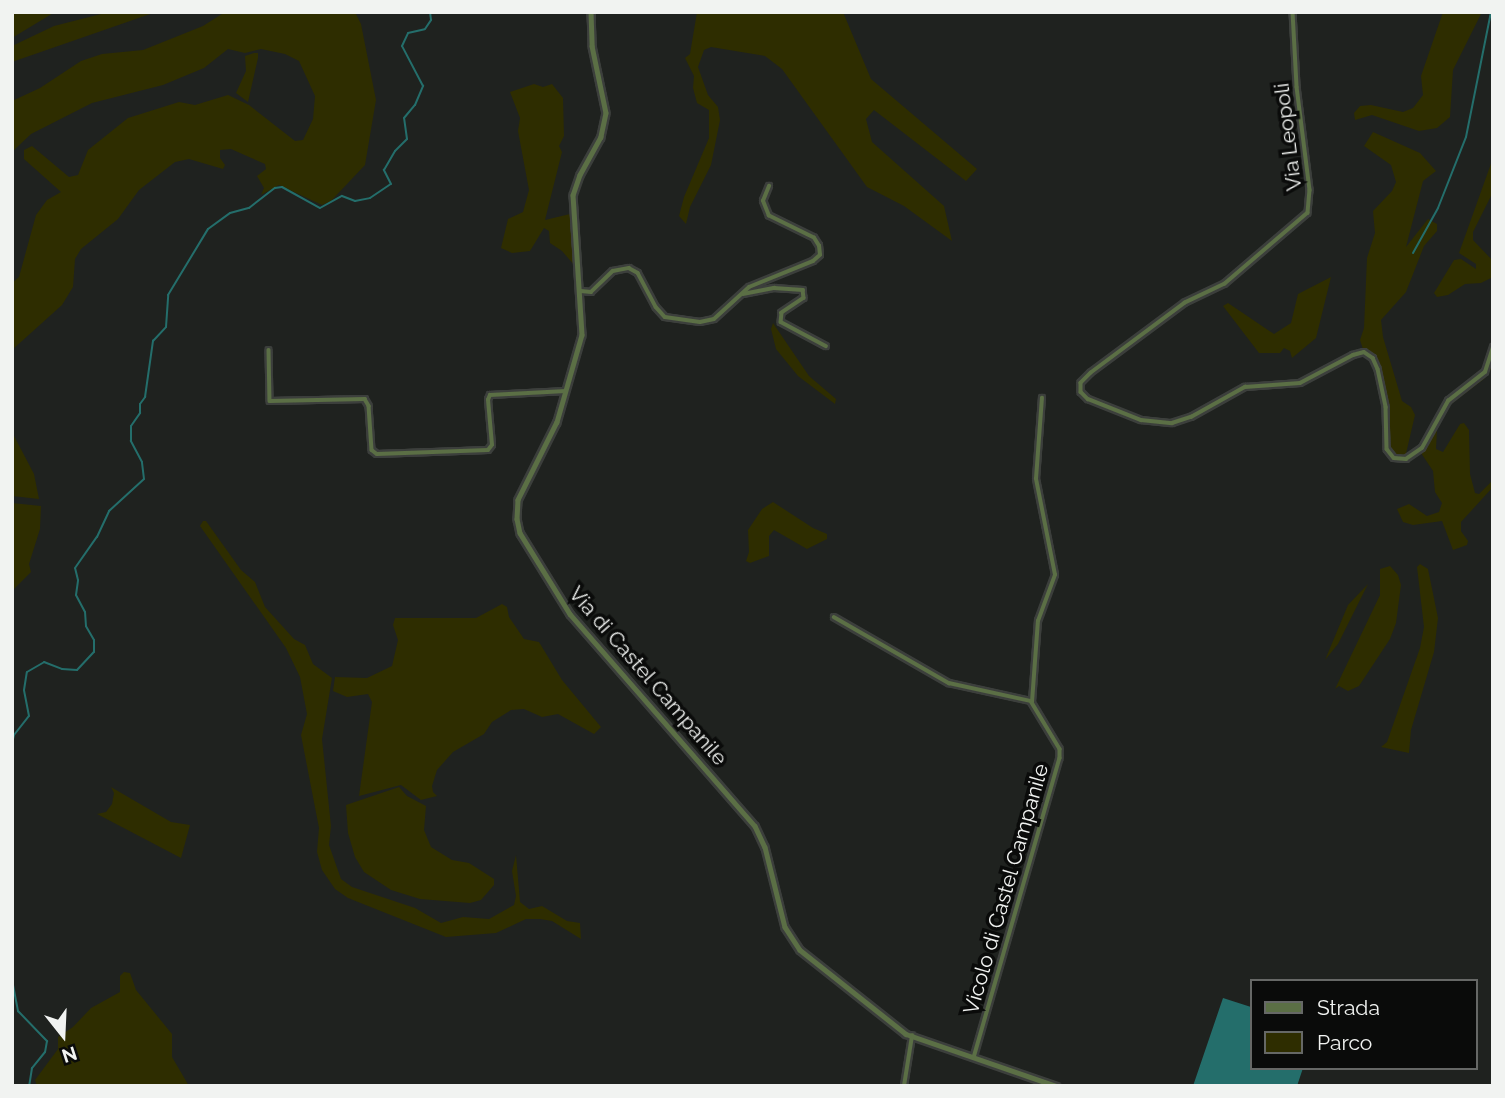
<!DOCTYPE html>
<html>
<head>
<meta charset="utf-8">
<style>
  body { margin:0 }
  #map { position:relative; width:1505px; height:1098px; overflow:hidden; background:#1f221f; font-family:Raleway,sans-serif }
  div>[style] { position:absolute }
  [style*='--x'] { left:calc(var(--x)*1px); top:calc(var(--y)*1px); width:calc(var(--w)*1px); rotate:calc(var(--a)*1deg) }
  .green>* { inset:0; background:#2e2d00 }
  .water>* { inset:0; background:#246e6b }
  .stream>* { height:2px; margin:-1px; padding:0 1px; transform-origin:1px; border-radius:1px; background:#246e6b }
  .roads { filter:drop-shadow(2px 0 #3c3f3c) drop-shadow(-2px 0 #3c3f3c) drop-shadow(0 2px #3c3f3c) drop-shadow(0 -2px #3c3f3c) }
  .minor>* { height:3.5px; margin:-1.75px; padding:0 1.75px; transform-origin:1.75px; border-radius:1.75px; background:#5b6f45 }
  .tertiary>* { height:4.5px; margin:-2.25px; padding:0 2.25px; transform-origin:2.25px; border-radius:2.25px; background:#5b6f45 }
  span { translate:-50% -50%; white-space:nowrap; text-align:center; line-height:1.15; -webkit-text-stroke:7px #0a0b0a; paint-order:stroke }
  .street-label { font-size:21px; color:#f1f3f1 }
  .frame { position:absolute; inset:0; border:14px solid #f1f3f1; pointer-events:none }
  .legend { position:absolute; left:1250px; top:979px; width:228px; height:91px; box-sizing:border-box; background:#0a0b0a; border:2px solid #666866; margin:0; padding:9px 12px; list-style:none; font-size:21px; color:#f1f3f1 }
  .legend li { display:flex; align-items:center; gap:14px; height:35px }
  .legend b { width:35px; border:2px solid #666866 }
  .north { position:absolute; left:28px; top:1000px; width:70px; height:70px; -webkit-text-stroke:5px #0a0b0a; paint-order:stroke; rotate:162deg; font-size:19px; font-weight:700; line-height:28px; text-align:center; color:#f1f3f1 }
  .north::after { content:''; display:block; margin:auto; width:24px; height:32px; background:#f1f3f1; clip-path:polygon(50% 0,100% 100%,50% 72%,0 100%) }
</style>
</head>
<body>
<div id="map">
  <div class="green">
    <i style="clip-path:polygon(12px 12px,55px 12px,12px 38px)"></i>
    <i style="clip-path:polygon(109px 12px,156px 12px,12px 62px,12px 46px,54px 26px)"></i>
    <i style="clip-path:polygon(225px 12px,355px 12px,361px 24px,376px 100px,365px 165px,331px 201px,322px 205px,279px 185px,261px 195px,264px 188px,257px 176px,266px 169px,265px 164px,231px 149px,220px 150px,220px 158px,225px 165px,223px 169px,189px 159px,175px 162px,139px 190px,118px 219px,81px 249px,75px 259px,73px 287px,62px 305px,12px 350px,12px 283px,19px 277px,36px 215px,47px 200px,61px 192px,24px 159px,24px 150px,32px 146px,69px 177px,78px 175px,88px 150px,128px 118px,179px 102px,195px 105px,228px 95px,249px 105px,295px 141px,303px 140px,313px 119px,315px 96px,299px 61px,285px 54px,261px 49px,245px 53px,228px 49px,204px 68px,163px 85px,92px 103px,31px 134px,12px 152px,12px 101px,40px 88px,81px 61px,102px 54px,143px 50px,203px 26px)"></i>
    <i style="clip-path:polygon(697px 12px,843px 12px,871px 79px,977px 169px,966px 181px,874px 110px,866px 119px,872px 142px,944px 206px,952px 241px,904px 206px,867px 187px,782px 69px,765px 56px,711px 47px,704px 50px,698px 67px,708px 95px,718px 107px,720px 120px,711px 165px,690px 207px,686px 224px,679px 216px,684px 197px,709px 138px,709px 110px,697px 103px,693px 88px,694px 76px,685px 58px,690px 54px)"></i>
    <i style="clip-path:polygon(1443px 12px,1482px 12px,1453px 70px,1450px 117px,1437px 128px,1419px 131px,1372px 115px,1355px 120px,1354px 113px,1360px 106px,1371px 105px,1403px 112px,1413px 108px,1423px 95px,1421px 76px)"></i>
    <i style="clip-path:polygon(254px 53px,258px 53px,258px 58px,248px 102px,236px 93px,246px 71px,245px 56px)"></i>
    <i style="clip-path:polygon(534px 84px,543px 87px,552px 84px,563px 98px,564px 136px,559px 146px,562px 152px,545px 220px,570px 214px,575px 266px,562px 251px,550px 243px,549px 231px,544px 228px,530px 251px,512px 253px,501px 248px,508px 219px,523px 212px,529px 190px,518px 131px,520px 118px,510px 92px)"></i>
    <i style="clip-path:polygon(1373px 132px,1420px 153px,1436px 171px,1423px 181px,1406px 247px,1428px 219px,1437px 224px,1437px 231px,1424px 246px,1406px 292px,1381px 320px,1383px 337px,1402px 401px,1411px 407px,1415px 415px,1405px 458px,1389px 452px,1390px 407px,1376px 358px,1363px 349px,1360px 340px,1364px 328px,1367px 258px,1375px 233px,1373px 211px,1392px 191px,1396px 182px,1391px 165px,1364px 146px)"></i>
    <i style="clip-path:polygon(1493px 158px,1493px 192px,1473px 232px,1473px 240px,1493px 261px,1493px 277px,1481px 283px,1465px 284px,1448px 295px,1437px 297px,1434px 293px,1454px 260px,1461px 259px,1476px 269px,1476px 264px,1459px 253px)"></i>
    <i style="clip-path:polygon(1331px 277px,1316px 338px,1292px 358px,1290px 351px,1284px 348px,1280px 353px,1259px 353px,1223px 306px,1228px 303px,1274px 334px,1291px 323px,1298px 294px)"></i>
    <i style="clip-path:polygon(773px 323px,809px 376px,836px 399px,835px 404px,798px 376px,776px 349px,771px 329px)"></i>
    <i style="clip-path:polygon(1489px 367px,1492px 368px,1484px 379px,1450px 405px,1437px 429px,1436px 449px,1443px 452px,1460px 424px,1464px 423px,1469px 430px,1470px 474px,1475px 493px,1479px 494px,1493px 480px,1493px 487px,1461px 522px,1461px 531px,1468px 541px,1467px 545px,1453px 550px,1442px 521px,1413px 525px,1403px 522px,1397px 509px,1409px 504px,1427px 516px,1439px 512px,1442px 503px,1435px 492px,1433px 471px,1421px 453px,1444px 407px,1454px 396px,1483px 378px)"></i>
    <i style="clip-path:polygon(12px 432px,34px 474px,39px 499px,12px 496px)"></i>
    <i style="clip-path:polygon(773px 502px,813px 528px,827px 534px,827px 539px,807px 549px,774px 530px,769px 536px,769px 556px,750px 563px,746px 561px,749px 552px,748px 530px,762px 509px)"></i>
    <i style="clip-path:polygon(12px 503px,41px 506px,40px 529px,29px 564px,31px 572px,12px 591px)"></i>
    <i style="clip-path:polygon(203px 521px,206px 521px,241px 570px,255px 582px,265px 607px,294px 639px,305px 645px,313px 664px,332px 678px,322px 739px,331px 826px,329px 845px,341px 879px,352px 887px,415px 908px,441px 923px,463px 917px,489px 919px,514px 905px,516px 896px,512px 871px,516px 855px,520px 902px,529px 909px,542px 906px,567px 921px,580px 923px,581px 939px,552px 921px,540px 919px,526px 919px,496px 933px,446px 937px,348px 898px,335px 889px,322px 870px,317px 852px,319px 828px,301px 735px,307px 714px,300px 677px,286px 648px,200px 526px)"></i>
    <i style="clip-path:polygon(1420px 564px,1428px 569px,1438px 618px,1434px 652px,1411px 730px,1409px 753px,1381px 747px,1387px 742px,1420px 648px,1424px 627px,1417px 567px)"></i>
    <i style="clip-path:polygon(1390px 566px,1398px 575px,1401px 585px,1396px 623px,1390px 639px,1359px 686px,1348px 691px,1339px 686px,1335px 689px,1380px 595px,1380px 569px)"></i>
    <i style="clip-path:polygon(1368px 584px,1338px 644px,1325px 660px,1348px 605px)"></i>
    <i style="clip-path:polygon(502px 604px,507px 607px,509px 617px,524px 639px,539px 642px,562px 680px,601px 727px,594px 734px,558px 714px,542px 717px,524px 709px,511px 710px,492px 722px,484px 734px,453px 752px,437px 770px,432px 786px,433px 792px,437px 796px,421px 800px,401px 785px,359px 796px,372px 702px,368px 694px,347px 697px,333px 691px,335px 677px,367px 678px,392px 666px,398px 640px,393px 625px,395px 618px,476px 618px)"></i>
    <i style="clip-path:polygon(111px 787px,171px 822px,190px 825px,181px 858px,97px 814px,106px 812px,112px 804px,114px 793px)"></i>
    <i style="clip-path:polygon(399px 787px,407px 796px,426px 806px,424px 830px,431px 847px,452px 860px,469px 863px,494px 879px,494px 885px,481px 900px,470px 903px,420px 899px,391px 890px,364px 872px,355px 857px,348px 833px,346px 805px)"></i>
    <i style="clip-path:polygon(124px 972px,130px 973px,136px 990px,172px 1034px,172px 1057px,189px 1086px,37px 1086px,35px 1080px,58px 1049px,58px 1037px,73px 1027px,91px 1008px,120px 992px,120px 976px)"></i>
  </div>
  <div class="water">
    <i style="clip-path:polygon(1223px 998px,1251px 1007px,1251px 1068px,1303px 1068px,1297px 1086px,1193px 1086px)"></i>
  </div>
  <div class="stream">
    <i style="--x:1413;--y:253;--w:51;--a:-60.9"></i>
    <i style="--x:1438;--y:208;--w:76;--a:-68.5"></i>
    <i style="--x:1466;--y:137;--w:127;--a:-78.7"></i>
    <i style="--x:12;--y:743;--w:8;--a:-76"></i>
    <i style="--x:14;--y:735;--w:24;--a:-52"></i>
    <i style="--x:29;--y:716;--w:26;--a:-101"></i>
    <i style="--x:24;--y:690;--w:18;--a:-81"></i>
    <i style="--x:27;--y:672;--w:20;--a:-30"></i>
    <i style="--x:44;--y:662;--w:19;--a:21"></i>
    <i style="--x:62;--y:669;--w:15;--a:4"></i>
    <i style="--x:77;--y:670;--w:25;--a:-47"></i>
    <i style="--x:94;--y:652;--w:12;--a:-90"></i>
    <i style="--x:94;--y:640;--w:16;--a:-120"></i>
    <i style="--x:86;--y:626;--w:14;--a:-94"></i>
    <i style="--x:85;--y:612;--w:19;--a:-118"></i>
    <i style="--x:76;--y:595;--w:15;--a:-82"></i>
    <i style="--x:78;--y:580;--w:12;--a:-104"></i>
    <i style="--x:75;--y:568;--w:38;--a:-55"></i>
    <i style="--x:97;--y:537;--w:29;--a:-65"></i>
    <i style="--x:109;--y:511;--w:47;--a:-42.4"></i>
    <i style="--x:144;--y:479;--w:17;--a:-97"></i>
    <i style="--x:142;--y:462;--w:24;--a:-118"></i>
    <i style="--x:131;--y:441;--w:15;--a:-90"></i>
    <i style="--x:131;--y:426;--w:16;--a:-55"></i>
    <i style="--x:140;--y:413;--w:9;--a:-90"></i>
    <i style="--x:140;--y:404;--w:9;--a:-54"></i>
    <i style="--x:145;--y:397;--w:57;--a:-81.9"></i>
    <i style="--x:153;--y:341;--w:19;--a:-47"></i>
    <i style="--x:166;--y:327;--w:32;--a:-86"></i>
    <i style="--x:168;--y:295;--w:77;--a:-58.8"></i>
    <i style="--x:208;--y:229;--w:27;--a:-36"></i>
    <i style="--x:230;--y:213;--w:20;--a:-15"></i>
    <i style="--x:249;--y:208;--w:33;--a:-38"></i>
    <i style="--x:275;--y:188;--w:7;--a:-8"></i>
    <i style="--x:282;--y:187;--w:43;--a:28.9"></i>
    <i style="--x:320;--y:208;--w:25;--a:-29"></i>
    <i style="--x:342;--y:196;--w:14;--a:21"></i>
    <i style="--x:355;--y:201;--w:15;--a:-11"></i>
    <i style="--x:370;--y:198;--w:25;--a:-34"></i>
    <i style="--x:391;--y:184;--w:16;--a:-117"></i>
    <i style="--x:384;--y:170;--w:22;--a:-60"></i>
    <i style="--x:395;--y:151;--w:17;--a:-45"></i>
    <i style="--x:407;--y:139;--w:21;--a:-98"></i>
    <i style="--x:404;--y:118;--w:17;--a:-50"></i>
    <i style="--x:415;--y:105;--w:21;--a:-67"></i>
    <i style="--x:423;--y:86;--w:45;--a:-117.7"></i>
    <i style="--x:402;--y:46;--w:14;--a:-65"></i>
    <i style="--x:408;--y:33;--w:17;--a:-13"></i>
    <i style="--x:425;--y:29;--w:11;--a:-56"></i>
    <i style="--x:431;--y:20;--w:8;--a:-97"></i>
    <i style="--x:12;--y:980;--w:32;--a:79"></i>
    <i style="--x:18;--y:1011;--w:42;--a:46"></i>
    <i style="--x:47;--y:1041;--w:11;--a:100"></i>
    <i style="--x:45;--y:1052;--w:21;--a:129"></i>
    <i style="--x:32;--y:1068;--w:18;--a:99"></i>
  </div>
  <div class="roads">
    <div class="minor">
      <i style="--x:1293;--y:12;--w:75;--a:86.9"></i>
      <i style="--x:1297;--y:87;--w:104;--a:82.8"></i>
      <i style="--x:1310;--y:190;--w:23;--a:95"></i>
      <i style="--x:1308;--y:213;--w:109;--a:139.5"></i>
      <i style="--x:1225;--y:284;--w:44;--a:154.6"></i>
      <i style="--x:1185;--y:303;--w:117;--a:143.3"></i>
      <i style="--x:1091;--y:373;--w:14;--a:135"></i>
      <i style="--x:1081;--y:383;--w:9;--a:90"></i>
      <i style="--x:1081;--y:392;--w:10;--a:45"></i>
      <i style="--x:1088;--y:399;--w:57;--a:21.6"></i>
      <i style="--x:1141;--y:420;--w:31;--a:6"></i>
      <i style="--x:1172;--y:423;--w:20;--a:-18"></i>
      <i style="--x:1191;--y:417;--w:62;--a:-29.1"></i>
      <i style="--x:1245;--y:387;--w:55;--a:-4.2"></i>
      <i style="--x:1300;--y:383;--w:60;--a:-27.8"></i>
      <i style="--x:1353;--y:355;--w:11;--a:-15"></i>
      <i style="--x:1364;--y:352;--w:11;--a:34"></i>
      <i style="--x:1373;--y:358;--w:12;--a:66"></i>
      <i style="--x:1378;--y:369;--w:39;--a:78"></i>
      <i style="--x:1386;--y:407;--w:42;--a:88.6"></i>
      <i style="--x:1387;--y:449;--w:11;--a:52"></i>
      <i style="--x:1394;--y:458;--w:12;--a:5"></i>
      <i style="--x:1406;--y:459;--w:19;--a:-35"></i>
      <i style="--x:1422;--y:448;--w:54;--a:-61"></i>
      <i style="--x:1448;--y:401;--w:47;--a:-38.1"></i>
      <i style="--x:1485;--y:372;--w:26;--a:-72"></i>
      <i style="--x:581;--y:291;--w:10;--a:6"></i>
      <i style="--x:591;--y:292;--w:30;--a:-44"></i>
      <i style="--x:613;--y:271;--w:16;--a:-11"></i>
      <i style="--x:629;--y:268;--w:10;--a:29"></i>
      <i style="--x:638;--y:273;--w:38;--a:62"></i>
      <i style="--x:656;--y:307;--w:13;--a:48"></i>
      <i style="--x:665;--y:317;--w:35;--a:8"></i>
      <i style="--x:700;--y:322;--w:14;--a:-12"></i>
      <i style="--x:714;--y:319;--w:47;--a:-42.4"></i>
      <i style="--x:749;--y:287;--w:69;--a:-22.1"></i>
      <i style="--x:813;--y:261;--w:9;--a:-41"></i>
      <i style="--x:820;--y:255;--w:9;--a:-96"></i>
      <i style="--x:819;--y:246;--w:9;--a:-122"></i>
      <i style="--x:814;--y:238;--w:50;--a:-153.9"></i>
      <i style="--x:769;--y:216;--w:16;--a:-112"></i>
      <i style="--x:763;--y:201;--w:16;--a:-68"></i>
      <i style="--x:743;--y:294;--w:32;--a:-11"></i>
      <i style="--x:774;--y:288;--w:29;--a:4"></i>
      <i style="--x:803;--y:290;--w:8;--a:83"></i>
      <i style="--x:804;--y:298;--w:27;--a:146"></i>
      <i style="--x:782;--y:313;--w:9;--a:96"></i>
      <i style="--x:781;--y:322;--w:51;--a:28.1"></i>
      <i style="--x:269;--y:350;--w:51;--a:88.9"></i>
      <i style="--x:270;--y:401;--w:95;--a:-1.2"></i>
      <i style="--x:365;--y:399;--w:8;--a:60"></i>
      <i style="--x:369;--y:406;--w:44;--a:86.1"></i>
      <i style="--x:372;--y:450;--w:6;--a:39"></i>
      <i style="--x:377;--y:454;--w:111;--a:-2.1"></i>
      <i style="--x:488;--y:450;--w:6;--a:-51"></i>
      <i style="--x:492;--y:445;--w:45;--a:-95.1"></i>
      <i style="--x:488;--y:400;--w:5;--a:-68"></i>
      <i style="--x:490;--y:395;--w:76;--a:-3"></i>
      <i style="--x:834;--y:617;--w:133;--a:29.9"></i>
      <i style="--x:949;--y:683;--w:84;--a:12.4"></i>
      <i style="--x:1031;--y:701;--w:56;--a:58.9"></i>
      <i style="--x:1060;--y:749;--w:9;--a:90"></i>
      <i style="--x:1060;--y:758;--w:312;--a:106"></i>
      <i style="--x:1032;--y:702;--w:81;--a:-85.8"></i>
      <i style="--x:1038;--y:621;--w:49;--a:-69.7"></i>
      <i style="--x:1055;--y:575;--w:98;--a:-101.2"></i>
      <i style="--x:1036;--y:479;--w:81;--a:-85.8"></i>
      <i style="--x:904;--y:1086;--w:51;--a:-80.9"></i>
    </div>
    <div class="tertiary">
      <i style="--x:591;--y:12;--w:34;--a:88"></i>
      <i style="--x:592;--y:46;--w:68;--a:78.2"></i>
      <i style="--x:606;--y:113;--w:25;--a:102"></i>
      <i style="--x:601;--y:137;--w:43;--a:118.9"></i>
      <i style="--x:580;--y:175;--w:21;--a:109"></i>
      <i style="--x:573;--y:195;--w:140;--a:86.3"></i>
      <i style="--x:582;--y:335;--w:91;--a:106"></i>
      <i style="--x:557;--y:422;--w:87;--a:116.6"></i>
      <i style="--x:518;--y:500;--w:19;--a:93"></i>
      <i style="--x:517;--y:519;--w:14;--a:78"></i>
      <i style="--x:520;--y:533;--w:95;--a:58.3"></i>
      <i style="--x:570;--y:614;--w:281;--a:48.9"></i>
      <i style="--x:755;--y:826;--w:23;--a:65"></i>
      <i style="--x:765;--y:847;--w:82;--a:76"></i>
      <i style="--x:785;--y:927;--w:27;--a:57"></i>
      <i style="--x:800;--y:950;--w:135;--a:38.4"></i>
      <i style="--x:906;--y:1034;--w:159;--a:19.1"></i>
    </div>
  </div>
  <div class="street-label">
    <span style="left:1288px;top:137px;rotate:-97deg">Via Leopoli</span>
    <span style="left:648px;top:676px;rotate:49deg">Via di Castel Campanile</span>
    <span style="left:1006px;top:889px;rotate:-74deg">Vicolo di Castel Campanile</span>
  </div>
  <div class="frame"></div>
  <ul class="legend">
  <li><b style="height:9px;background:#5b6f45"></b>Strada</li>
  <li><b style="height:19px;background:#2e2d00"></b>Parco</li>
  </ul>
  <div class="north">N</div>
</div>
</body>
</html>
